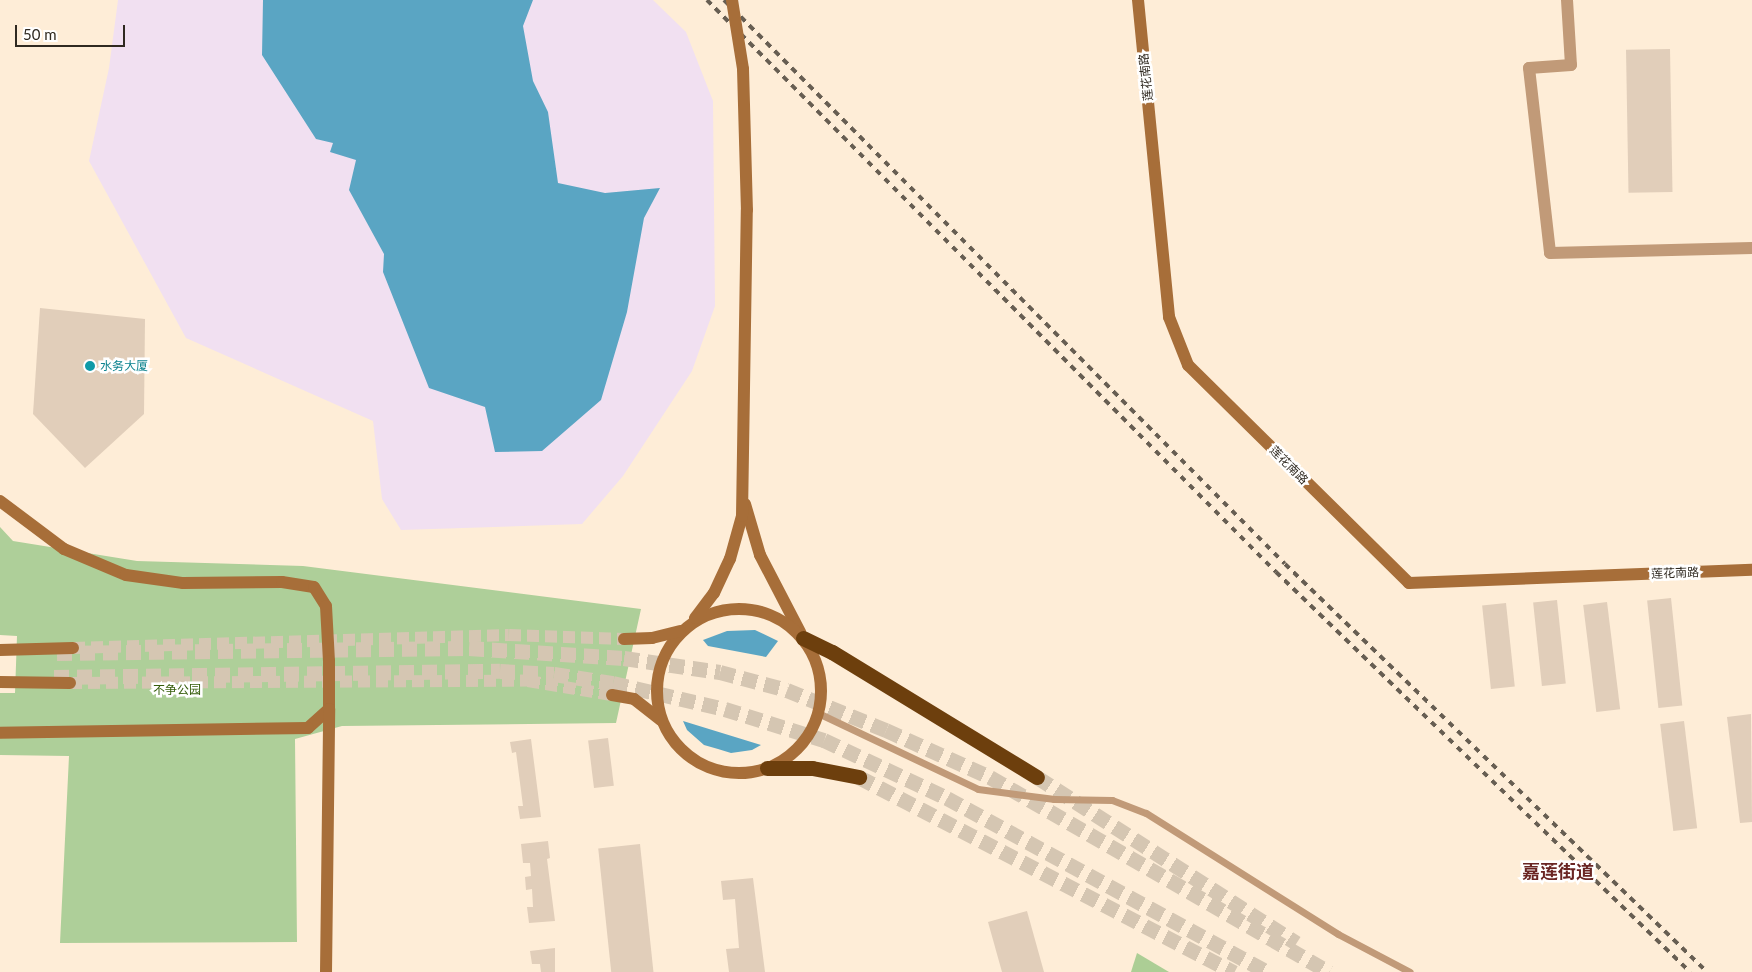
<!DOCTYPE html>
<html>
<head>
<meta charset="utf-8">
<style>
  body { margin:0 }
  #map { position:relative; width:1752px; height:972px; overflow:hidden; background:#feedd7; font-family:Lato,"Noto Sans SC",sans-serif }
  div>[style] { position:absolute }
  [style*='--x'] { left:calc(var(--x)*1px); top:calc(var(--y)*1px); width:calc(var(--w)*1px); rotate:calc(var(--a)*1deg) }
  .industrial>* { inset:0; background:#f1e0f1 }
  .green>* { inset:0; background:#aecf99 }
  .forest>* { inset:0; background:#acce95 }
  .water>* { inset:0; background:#5aa5c3 }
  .building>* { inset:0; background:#e1ceba; transform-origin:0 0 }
  .secondary-tunnel>* { height:12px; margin-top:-6px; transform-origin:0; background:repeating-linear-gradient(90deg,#d5c6b2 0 12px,transparent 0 18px) }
  .highway-tunnel>* { height:15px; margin-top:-7.5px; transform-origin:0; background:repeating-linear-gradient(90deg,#d5c6b2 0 15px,transparent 0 23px) }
  .lane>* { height:7px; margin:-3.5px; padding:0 3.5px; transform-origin:3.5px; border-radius:3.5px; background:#c19a78 }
  .street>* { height:12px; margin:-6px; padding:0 6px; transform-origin:6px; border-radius:6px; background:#c19a78 }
  .secondary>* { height:12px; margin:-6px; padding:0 6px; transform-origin:6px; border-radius:6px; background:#a76e39 }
  .secondary>.ring { margin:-6px; padding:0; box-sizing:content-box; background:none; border:12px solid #a76e39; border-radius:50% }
  .highway>* { height:15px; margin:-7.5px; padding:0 7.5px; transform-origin:7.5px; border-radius:7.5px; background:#6d3f0d }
  .rail>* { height:4px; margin-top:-2px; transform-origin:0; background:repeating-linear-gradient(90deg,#675e52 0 6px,transparent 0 12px) }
  .secondary-bridge>* { height:12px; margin:-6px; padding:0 6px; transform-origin:6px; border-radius:6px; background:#a76e39 }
  .dots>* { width:14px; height:14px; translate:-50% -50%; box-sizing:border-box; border:2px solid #fff; border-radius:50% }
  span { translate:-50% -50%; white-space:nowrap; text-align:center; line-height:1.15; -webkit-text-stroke:5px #fff; paint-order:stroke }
  .street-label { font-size:12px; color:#2f2920 }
  .culture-label { font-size:12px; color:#0d838f }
  .left { translate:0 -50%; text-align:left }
  .park-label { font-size:12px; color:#345c09 }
  .district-label { font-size:18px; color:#6a2523; font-weight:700 }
  .scale { position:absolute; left:15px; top:25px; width:110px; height:22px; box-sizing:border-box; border:2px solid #2f2920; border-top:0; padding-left:6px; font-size:15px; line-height:18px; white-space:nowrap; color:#2f2920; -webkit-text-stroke:4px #fff; paint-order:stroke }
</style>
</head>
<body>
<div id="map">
  <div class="industrial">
    <i style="clip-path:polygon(118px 0,653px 0,686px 32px,713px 101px,715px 306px,692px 371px,623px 476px,582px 524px,401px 530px,382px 499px,373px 421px,186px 338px,89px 161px,109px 68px)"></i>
  </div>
  <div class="green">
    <i style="clip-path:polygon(0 527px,13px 541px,137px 561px,303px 566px,641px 609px,616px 723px,342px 726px,295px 739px,297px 942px,60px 943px,69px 756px,0 755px,0 693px,15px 693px,17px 636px,0 635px)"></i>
  </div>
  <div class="forest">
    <i style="clip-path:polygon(1137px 953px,1169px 972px,1131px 972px)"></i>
  </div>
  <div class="water">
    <i style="clip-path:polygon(263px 0,533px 0,523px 26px,533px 81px,548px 112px,558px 183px,605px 193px,660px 188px,644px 218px,627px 312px,601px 400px,542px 451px,495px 452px,485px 407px,429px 388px,383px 272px,384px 254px,349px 190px,356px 160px,330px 152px,333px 143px,316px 139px,262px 55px)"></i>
    <i style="clip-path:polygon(755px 630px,778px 641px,766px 657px,708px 646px,703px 640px,727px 631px)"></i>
    <i style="clip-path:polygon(683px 721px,761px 745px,752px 750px,731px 753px,718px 749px,704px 745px,687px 730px)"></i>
  </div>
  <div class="building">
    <i style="left:1670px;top:49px;width:143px;height:44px;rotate:89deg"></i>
    <i style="clip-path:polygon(40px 308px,145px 319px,144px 414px,85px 468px,33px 414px)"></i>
    <i style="left:1671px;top:598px;width:108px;height:24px;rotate:84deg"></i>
    <i style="left:1557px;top:600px;width:84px;height:24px;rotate:84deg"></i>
    <i style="left:1607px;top:602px;width:108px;height:24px;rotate:83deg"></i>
    <i style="left:1506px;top:603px;width:84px;height:24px;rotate:84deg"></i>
    <i style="clip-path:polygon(1751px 714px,1752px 822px,1740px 823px,1727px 717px)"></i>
    <i style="left:1684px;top:721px;width:108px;height:24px;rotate:83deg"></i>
    <i style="left:608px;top:738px;width:48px;height:20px;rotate:83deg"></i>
    <i style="clip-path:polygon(531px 739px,541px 817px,520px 819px,518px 806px,523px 806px,516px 752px,512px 753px,510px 742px)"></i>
    <i style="clip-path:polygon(548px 841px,550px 858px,547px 859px,555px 921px,529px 923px,527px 907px,533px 907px,532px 889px,526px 890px,525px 877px,531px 876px,530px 863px,523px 863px,521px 844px)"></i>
    <i style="left:640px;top:844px;width:129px;height:42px;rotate:84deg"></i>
    <i style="clip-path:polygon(753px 878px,765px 972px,729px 972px,726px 949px,739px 948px,735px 899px,723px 900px,721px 881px)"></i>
    <i style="clip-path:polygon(1027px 911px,1044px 972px,1002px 972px,988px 922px)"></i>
    <i style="clip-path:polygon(555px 948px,555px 972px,541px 972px,540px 964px,532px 964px,530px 951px)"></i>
  </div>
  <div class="secondary-tunnel">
    <i style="--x:73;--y:648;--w:436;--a:-1.7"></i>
    <i style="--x:509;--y:635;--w:115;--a:2"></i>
    <i style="--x:70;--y:683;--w:458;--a:-0.3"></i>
    <i style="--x:528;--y:681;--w:85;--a:9.5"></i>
  </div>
  <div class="highway-tunnel">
    <i style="--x:57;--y:653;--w:412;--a:-0.7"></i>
    <i style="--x:469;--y:648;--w:155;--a:3.7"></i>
    <i style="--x:624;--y:658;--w:97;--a:8.3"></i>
    <i style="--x:720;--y:672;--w:69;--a:15"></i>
    <i style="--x:787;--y:690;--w:107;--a:22"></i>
    <i style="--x:886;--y:730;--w:114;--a:24.3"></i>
    <i style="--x:990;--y:777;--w:391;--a:29.9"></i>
    <i style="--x:54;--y:677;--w:446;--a:-0.8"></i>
    <i style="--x:500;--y:671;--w:54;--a:3.2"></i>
    <i style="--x:554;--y:674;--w:60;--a:8.7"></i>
    <i style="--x:613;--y:683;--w:115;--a:13.1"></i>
    <i style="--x:725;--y:709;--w:104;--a:17.4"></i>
    <i style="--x:824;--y:740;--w:136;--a:25.2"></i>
    <i style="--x:947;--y:798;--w:365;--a:28.5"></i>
    <i style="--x:859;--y:777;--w:423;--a:27.5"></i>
    <i style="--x:1037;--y:777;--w:308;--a:32.6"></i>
  </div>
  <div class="lane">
    <i style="--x:818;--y:713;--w:177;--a:25.4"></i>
    <i style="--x:978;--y:789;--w:77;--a:7.5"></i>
    <i style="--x:1054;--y:799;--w:58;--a:1"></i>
    <i style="--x:1112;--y:800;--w:36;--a:21"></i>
    <i style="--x:1146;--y:813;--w:227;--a:32.2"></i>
    <i style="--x:1338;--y:934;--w:81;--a:27.8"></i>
  </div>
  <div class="street">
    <i style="--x:1567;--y:0;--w:65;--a:86.5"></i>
    <i style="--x:1571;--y:65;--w:42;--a:175.9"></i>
    <i style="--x:1529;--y:68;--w:186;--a:83.5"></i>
    <i style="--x:1550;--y:253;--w:202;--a:-1.4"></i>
  </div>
  <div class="secondary">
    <i style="--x:1138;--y:0;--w:319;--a:84.4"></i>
    <i style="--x:1169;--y:317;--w:52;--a:68.4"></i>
    <i style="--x:1188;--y:365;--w:310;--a:44.6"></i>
    <i style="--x:1409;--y:583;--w:343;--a:-2.2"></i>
    <i style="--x:0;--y:501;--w:80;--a:36.9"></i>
    <i style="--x:64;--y:549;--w:67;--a:22.8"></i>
    <i style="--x:126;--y:575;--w:58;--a:8"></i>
    <i style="--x:183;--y:583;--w:99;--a:-0.6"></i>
    <i style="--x:282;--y:582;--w:32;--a:9"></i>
    <i style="--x:314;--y:587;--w:22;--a:58"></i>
    <i style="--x:326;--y:606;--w:55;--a:86.9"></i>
    <i style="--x:329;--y:661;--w:48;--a:90"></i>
    <i style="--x:329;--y:709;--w:28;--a:138"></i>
    <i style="--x:308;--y:728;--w:308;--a:179.1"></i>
    <i style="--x:745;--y:504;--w:53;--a:73.6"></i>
    <i style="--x:760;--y:555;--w:87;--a:62.5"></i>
    <i class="ring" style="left:657px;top:609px;width:152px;height:152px"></i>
    <i style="--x:695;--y:618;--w:31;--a:-53"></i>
    <i style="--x:714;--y:593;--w:38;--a:-65"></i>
    <i style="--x:730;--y:559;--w:45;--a:-74.4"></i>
    <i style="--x:742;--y:516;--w:306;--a:-89.1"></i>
    <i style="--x:624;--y:639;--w:28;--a:-2"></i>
    <i style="--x:652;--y:638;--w:29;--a:-14"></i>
    <i style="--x:0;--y:650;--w:73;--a:-1.6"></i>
    <i style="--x:0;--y:682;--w:70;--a:0.8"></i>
    <i style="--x:612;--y:695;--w:22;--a:10"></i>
    <i style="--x:634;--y:699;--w:34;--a:38"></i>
    <i style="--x:326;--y:972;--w:263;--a:-89.3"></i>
  </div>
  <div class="highway">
    <i style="--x:803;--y:638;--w:32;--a:26"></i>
    <i style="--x:832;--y:652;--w:240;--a:31.4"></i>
    <i style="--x:767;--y:768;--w:45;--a:0"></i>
    <i style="--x:812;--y:768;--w:48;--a:10.8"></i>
  </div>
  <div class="rail">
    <i style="--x:707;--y:0;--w:807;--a:45.15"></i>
    <i style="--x:1276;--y:572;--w:576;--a:44.01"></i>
    <i style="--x:724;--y:0;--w:795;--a:45.15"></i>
    <i style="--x:1285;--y:564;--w:587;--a:44.03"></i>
  </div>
  <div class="secondary-bridge">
    <i style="--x:732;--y:0;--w:70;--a:80.9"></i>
    <i style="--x:743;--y:69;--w:141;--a:88.4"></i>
  </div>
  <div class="dots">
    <i style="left:90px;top:366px;background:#0f9aa8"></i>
  </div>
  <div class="street-label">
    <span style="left:1146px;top:77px;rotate:-96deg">莲花南路</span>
    <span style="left:1289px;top:465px;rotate:45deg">莲花南路</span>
    <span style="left:1675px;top:573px;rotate:-2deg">莲花南路</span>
  </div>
  <div class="culture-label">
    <span class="left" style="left:100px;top:366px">水务大厦</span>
  </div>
  <div class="park-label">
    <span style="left:177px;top:690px">不争公园</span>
  </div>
  <div class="district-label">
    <span style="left:1558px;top:871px">嘉莲街道</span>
  </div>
  <div class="scale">50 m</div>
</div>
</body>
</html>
